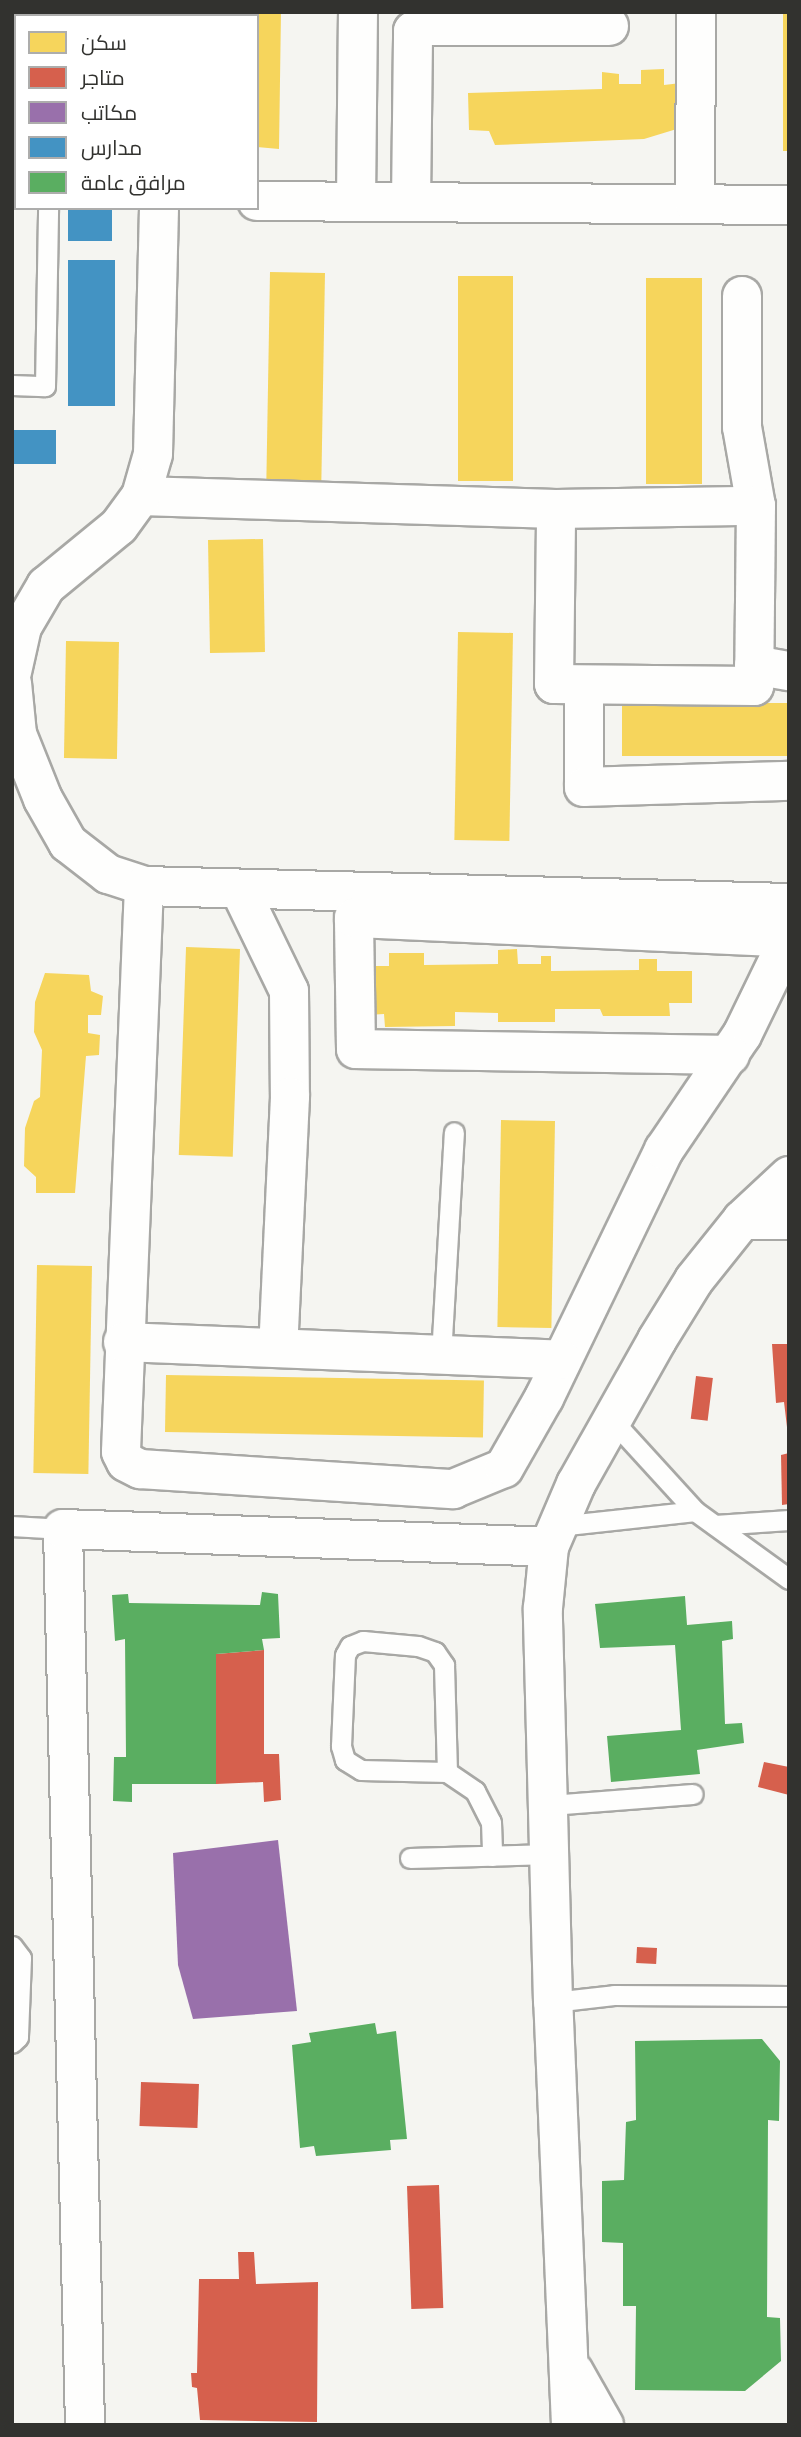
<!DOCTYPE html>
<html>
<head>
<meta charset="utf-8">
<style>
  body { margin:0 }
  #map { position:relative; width:801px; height:2437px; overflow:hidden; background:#f5f5f1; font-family:"Alegreya Sans",Cairo,sans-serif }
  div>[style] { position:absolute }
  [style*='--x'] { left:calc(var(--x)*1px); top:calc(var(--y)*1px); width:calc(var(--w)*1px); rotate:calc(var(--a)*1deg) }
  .homes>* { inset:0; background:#f6d55c; transform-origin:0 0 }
  .shops>* { inset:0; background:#d6604d; transform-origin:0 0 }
  .offices>* { inset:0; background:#9970ab }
  .schools>* { inset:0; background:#4393c3; transform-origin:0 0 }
  .public>* { inset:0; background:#5aae61 }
  .roads { filter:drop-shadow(2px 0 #a8a8a5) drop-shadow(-2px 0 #a8a8a5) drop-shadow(0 2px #a8a8a5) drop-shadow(0 -2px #a8a8a5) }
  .lane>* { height:19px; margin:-9.5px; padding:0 9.5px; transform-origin:9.5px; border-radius:9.5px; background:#fefefd }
  .street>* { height:38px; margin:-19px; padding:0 19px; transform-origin:19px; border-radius:19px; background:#fefefd }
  span { translate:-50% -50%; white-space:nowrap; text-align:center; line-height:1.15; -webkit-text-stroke:7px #fff; paint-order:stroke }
  .frame { position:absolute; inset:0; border:14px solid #32322f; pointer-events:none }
  .legend { position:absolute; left:14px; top:14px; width:245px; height:196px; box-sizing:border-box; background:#fff; border:2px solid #adadac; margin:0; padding:9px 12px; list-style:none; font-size:21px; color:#32322f }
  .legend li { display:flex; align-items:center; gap:14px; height:35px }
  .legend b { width:35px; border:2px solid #adadac }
</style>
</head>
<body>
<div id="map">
  <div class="homes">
    <i style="clip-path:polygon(227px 12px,281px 12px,279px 149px,257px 147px,257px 16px)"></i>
    <i style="left:783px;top:12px;width:6px;height:139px"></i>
    <i style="clip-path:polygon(664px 69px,664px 85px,681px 83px,680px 128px,644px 139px,495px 145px,489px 131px,469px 130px,468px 93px,602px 89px,602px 72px,619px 74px,619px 84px,641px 84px,641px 70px)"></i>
    <i style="left:270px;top:272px;width:55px;height:208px;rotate:1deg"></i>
    <i style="left:513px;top:276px;width:205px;height:55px;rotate:90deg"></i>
    <i style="left:646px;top:278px;width:56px;height:206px"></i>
    <i style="left:263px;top:539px;width:113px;height:55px;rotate:89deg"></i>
    <i style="left:458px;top:632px;width:55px;height:208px;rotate:1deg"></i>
    <i style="left:66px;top:641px;width:53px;height:117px;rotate:1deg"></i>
    <i style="left:789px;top:703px;width:53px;height:167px;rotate:90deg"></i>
    <i style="left:240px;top:949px;width:208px;height:54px;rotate:92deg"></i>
    <i style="clip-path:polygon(517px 949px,518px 964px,541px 964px,541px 956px,551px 956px,551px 971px,639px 970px,639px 959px,657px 959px,657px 971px,692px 971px,692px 1003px,669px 1003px,670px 1016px,603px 1016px,600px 1009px,555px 1009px,555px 1022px,498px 1022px,498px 1013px,455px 1012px,455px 1026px,385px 1027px,384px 1014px,367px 1015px,366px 966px,389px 966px,389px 953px,424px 953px,424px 965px,498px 964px,498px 950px)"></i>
    <i style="clip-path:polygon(45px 973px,89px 975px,91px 991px,103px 996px,101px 1015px,88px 1015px,88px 1033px,100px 1035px,99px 1055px,86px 1056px,75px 1193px,36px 1193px,36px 1177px,24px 1166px,25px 1128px,34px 1101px,40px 1097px,42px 1050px,34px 1032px,35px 1002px)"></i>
    <i style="left:555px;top:1121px;width:207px;height:54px;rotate:91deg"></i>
    <i style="left:37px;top:1265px;width:55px;height:208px;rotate:1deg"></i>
    <i style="left:166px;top:1375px;width:318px;height:57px;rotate:1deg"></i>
  </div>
  <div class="shops">
    <i style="clip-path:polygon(772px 1344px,789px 1344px,789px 1444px,784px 1402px,776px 1403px)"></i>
    <i style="left:696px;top:1376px;width:17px;height:43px;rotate:7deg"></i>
    <i style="clip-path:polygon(789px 1453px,789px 1504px,782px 1505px,781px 1455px)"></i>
    <i style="clip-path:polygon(264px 1650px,264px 1754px,279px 1754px,281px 1800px,264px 1802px,263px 1782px,216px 1784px,216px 1654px)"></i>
    <i style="clip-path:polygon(764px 1762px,789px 1767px,789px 1795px,758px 1787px)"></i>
    <i style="left:637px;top:1947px;width:20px;height:16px;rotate:3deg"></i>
    <i style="left:141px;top:2082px;width:58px;height:44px;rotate:2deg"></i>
    <i style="left:439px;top:2185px;width:123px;height:32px;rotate:88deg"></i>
    <i style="clip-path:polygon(238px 2252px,254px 2252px,256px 2284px,318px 2282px,317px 2422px,200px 2420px,197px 2388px,192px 2387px,191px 2373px,197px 2373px,199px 2279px,239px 2279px)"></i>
  </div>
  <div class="offices">
    <i style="clip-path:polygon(278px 1840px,297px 2011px,193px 2019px,178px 1965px,173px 1853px)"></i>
  </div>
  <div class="schools">
    <i style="left:68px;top:208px;width:44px;height:33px"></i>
    <i style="left:68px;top:260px;width:47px;height:146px"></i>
    <i style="left:12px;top:430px;width:44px;height:34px"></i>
  </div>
  <div class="public">
    <i style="clip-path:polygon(262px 1592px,278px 1594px,280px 1638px,262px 1639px,264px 1650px,216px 1654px,216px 1784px,132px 1784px,132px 1802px,113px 1801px,114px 1757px,126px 1757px,125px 1639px,115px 1641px,112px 1595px,128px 1594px,129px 1603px,260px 1605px)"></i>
    <i style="clip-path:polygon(685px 1596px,687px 1625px,732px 1621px,733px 1639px,722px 1641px,725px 1724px,742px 1723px,744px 1743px,697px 1750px,700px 1774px,611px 1782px,607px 1736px,681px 1730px,675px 1645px,600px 1648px,595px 1604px)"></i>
    <i style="clip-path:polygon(375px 2023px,377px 2034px,396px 2031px,407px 2139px,390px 2140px,391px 2150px,316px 2156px,314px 2146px,300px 2148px,292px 2045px,311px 2042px,309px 2033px)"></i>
    <i style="clip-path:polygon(762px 2039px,780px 2061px,779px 2121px,768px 2120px,767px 2317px,780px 2318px,781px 2361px,745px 2391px,635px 2390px,636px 2306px,623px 2306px,623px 2243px,602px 2242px,602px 2181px,624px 2180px,626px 2122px,636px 2120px,635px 2041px)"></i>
  </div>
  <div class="roads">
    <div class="lane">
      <i style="--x:51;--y:12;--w:4;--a:90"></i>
      <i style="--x:12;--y:32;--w:4;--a:0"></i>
      <i style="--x:12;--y:385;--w:33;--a:2"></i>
      <i style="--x:45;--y:386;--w:178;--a:-89"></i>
      <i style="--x:441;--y:1356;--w:224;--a:-86.7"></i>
      <i style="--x:612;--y:1420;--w:123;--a:47.6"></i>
      <i style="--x:715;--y:1525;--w:74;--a:-3.9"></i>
      <i style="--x:12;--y:1526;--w:51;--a:3.4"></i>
      <i style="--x:558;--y:1526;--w:138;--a:-6.2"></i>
      <i style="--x:695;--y:1511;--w:116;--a:35.9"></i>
      <i style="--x:447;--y:1772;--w:86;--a:-178.7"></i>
      <i style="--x:361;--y:1770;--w:19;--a:-148"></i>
      <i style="--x:345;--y:1760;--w:15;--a:-106"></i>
      <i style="--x:341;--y:1746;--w:91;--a:-87.5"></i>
      <i style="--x:345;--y:1655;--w:10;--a:-61"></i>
      <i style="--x:350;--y:1646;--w:14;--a:-21"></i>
      <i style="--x:363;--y:1641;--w:55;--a:5.2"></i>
      <i style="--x:418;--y:1646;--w:18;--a:19"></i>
      <i style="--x:435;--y:1652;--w:16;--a:55"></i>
      <i style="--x:444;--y:1665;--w:107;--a:88.4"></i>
      <i style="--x:447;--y:1772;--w:34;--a:34"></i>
      <i style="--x:475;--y:1791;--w:35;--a:63"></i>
      <i style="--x:491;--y:1822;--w:34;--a:88"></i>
      <i style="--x:550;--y:1805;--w:143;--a:-4.4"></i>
      <i style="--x:410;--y:1858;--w:141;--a:-1.6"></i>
      <i style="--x:12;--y:1946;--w:15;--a:53"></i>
      <i style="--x:21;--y:1958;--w:79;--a:92.2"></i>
      <i style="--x:18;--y:2037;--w:8;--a:135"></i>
      <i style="--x:553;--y:2002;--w:61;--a:-6.5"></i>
      <i style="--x:614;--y:1995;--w:175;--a:0.3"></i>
    </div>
    <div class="street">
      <i style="--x:159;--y:12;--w:4;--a:90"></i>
      <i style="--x:257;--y:201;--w:532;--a:0.43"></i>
      <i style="--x:356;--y:202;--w:190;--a:-89.4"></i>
      <i style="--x:411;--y:202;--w:171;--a:-89.3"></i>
      <i style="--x:413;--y:31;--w:10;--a:-29"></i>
      <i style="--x:422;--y:26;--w:187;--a:0"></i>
      <i style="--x:695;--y:204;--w:192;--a:-89.7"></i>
      <i style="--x:742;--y:296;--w:131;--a:90"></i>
      <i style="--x:742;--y:427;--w:80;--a:80"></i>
      <i style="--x:141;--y:496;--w:415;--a:1.8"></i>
      <i style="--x:556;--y:509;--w:200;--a:-0.9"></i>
      <i style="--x:756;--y:506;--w:180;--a:90.6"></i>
      <i style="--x:754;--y:686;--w:200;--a:-179.4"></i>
      <i style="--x:554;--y:684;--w:175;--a:-89.3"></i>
      <i style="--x:754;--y:665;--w:36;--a:10"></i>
      <i style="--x:12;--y:672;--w:46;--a:-77.5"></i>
      <i style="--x:22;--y:627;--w:48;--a:-59.7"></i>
      <i style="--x:46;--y:586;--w:94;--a:-39.4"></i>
      <i style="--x:119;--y:526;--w:37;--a:-54"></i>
      <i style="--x:141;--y:496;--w:44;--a:-74.1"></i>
      <i style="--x:153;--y:454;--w:246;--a:-88.6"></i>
      <i style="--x:12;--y:683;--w:51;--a:84.4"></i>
      <i style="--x:17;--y:734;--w:70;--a:68.2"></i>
      <i style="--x:43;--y:799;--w:51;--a:60.4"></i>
      <i style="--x:68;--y:843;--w:51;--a:37.8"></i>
      <i style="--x:108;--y:874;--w:38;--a:18"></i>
      <i style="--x:144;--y:886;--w:645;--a:1.51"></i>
      <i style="--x:584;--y:685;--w:102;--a:90"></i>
      <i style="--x:584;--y:787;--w:205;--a:-1.7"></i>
      <i style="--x:144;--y:886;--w:566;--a:92.33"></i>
      <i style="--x:121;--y:1452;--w:11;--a:63"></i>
      <i style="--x:126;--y:1462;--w:16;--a:27"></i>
      <i style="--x:140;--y:1469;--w:314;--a:3.7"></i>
      <i style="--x:453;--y:1489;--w:55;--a:-22.4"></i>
      <i style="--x:504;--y:1468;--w:81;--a:-60.3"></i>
      <i style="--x:544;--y:1398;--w:276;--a:-64.2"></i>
      <i style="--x:664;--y:1150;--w:139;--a:-55.9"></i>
      <i style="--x:742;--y:1035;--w:108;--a:-64.1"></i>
      <i style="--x:240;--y:890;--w:112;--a:64.1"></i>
      <i style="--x:289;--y:991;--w:106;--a:89.5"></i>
      <i style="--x:290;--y:1097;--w:251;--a:92.7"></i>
      <i style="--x:730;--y:1055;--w:374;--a:-179.1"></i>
      <i style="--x:356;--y:1049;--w:131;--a:-90.9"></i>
      <i style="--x:354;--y:918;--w:435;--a:2.6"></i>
      <i style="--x:789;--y:1176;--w:64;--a:136.9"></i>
      <i style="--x:742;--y:1220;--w:47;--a:0"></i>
      <i style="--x:123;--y:1342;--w:439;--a:2.3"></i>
      <i style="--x:574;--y:2372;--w:61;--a:60.5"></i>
      <i style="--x:85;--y:2425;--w:896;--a:-91.41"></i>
      <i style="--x:63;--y:1529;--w:486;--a:2.1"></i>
      <i style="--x:571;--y:2425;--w:423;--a:-92.4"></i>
      <i style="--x:553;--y:2002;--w:394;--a:-91.5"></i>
      <i style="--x:543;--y:1608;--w:61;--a:-84.4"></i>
      <i style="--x:549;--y:1547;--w:69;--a:-66.8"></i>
      <i style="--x:576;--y:1484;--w:165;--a:-60.6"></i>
      <i style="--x:657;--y:1340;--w:70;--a:-58.3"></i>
      <i style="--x:694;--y:1280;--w:77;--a:-51.3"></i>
    </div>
  </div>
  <div class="frame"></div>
  <ul class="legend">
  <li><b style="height:19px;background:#f6d55c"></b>سكن</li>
  <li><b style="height:19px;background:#d6604d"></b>متاجر</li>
  <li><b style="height:19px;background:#9970ab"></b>مكاتب</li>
  <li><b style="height:19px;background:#4393c3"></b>مدارس</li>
  <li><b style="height:19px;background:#5aae61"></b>مرافق عامة</li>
  </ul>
</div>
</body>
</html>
